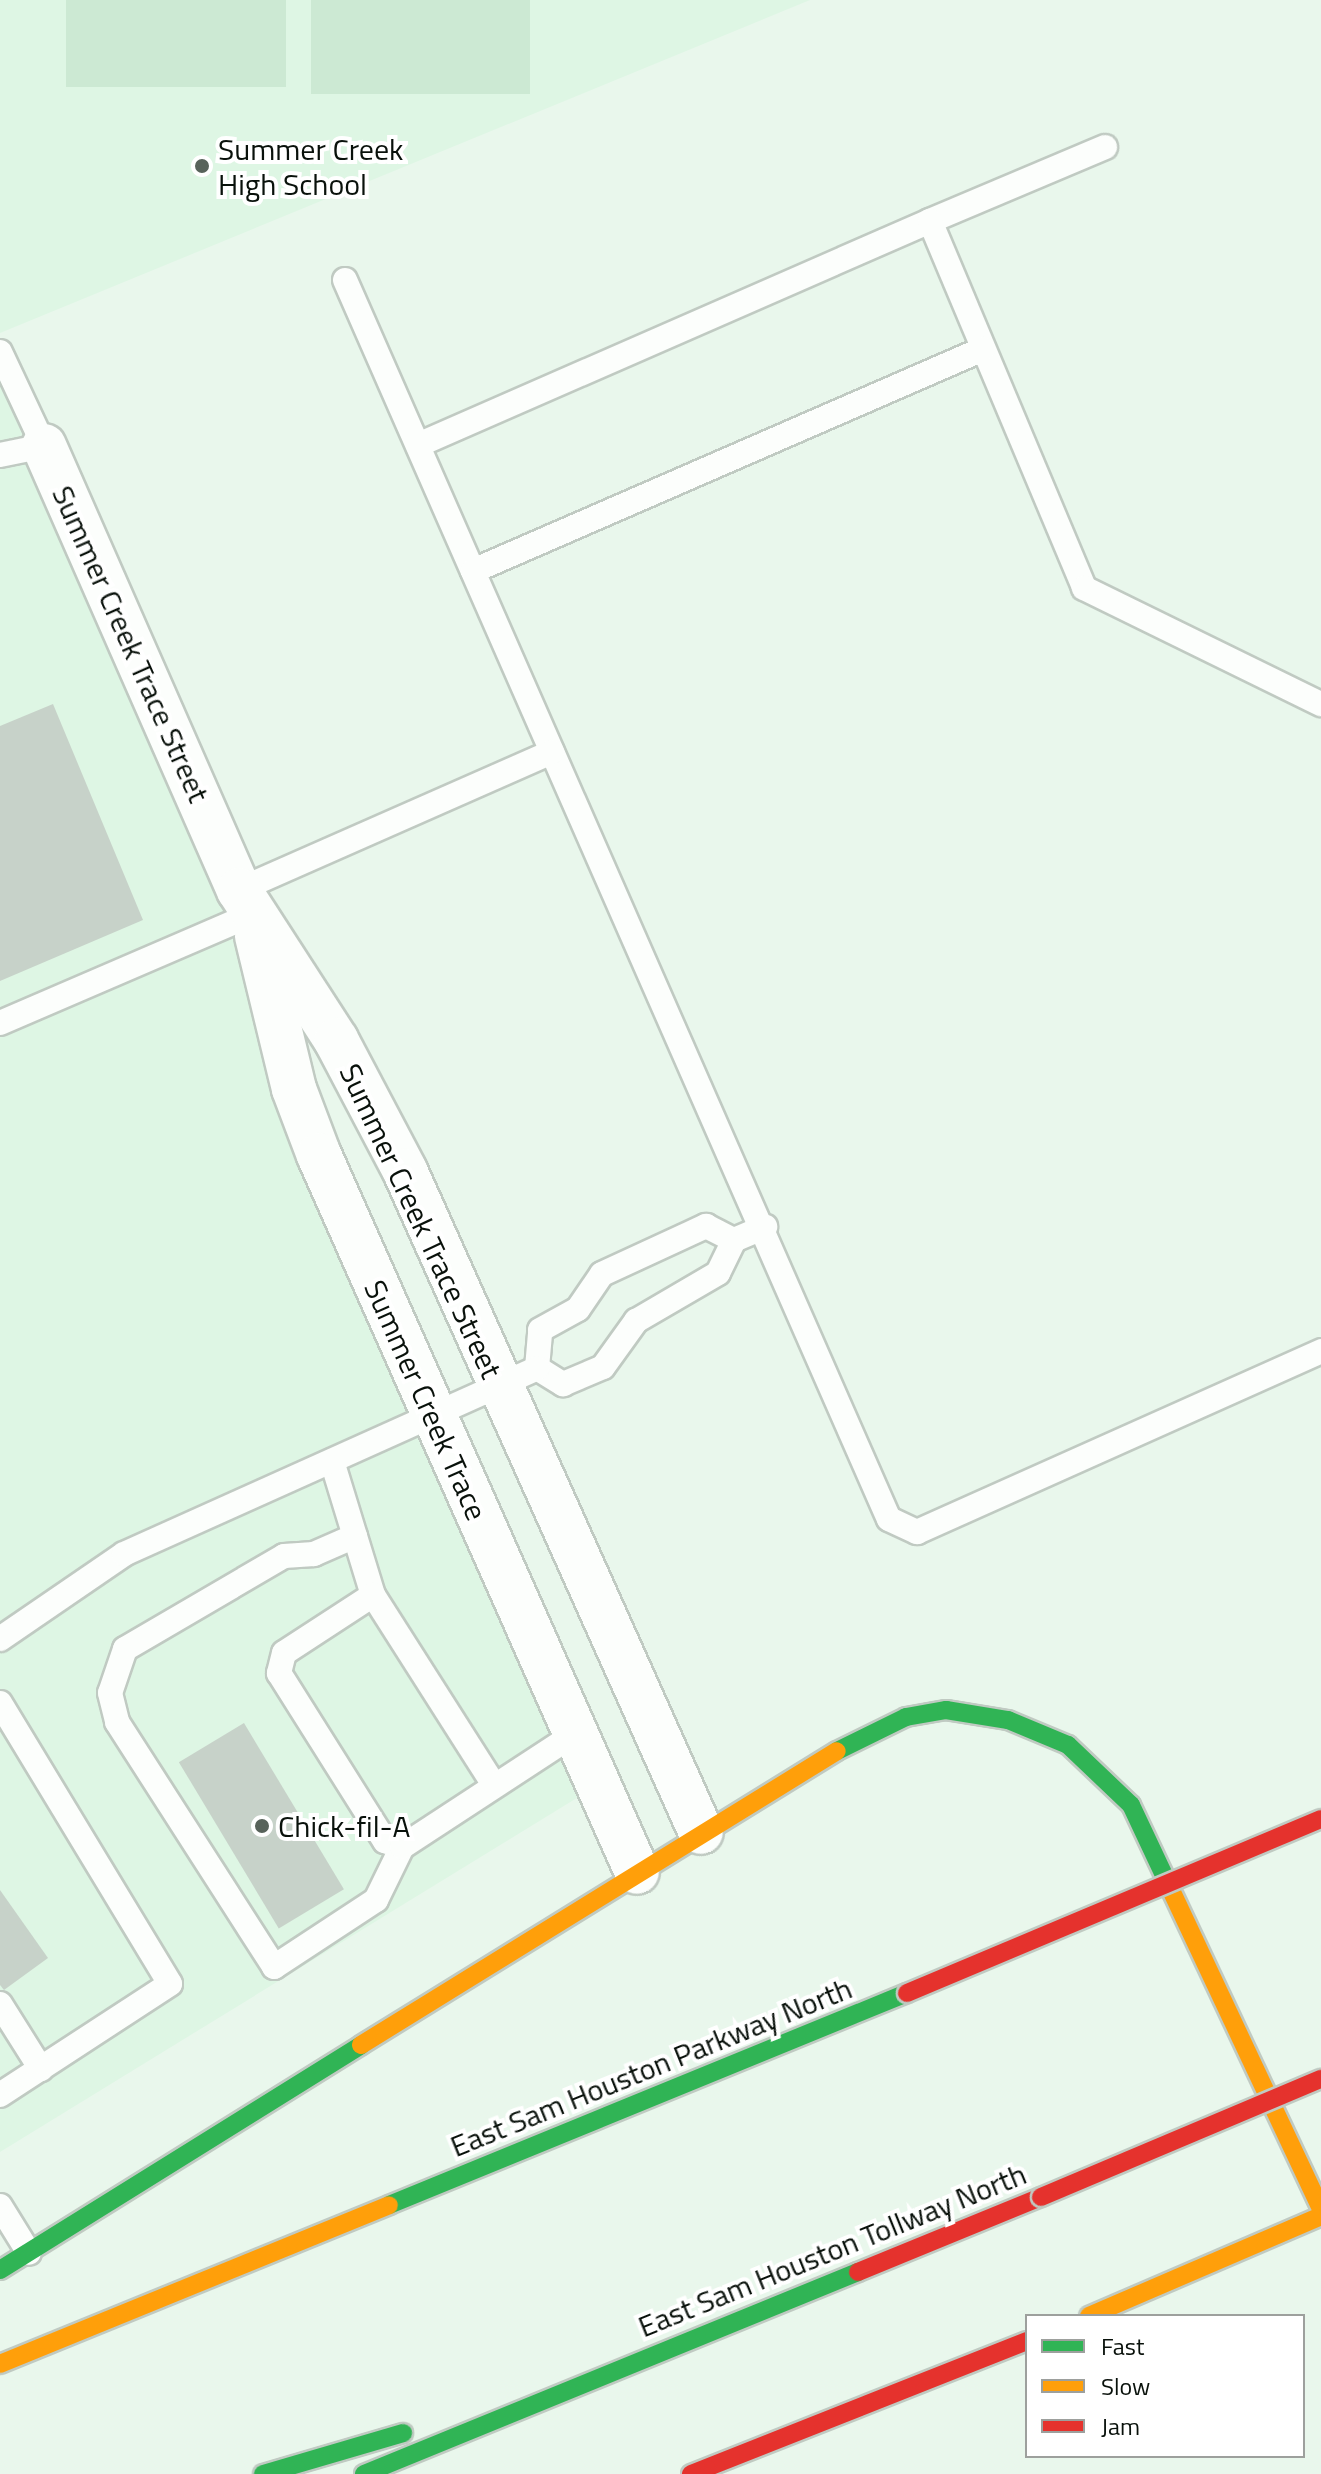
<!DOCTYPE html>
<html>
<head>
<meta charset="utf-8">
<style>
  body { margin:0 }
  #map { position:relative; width:1321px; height:2474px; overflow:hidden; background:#e9f7ec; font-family:"Titillium Web",sans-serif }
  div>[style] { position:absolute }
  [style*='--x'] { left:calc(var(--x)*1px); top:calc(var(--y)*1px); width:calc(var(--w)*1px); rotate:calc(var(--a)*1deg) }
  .built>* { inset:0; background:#def6e4 }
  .green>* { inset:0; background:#cce9d3; transform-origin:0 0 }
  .building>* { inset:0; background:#c7d2c9; transform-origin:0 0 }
  .roads { filter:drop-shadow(2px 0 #c0cac2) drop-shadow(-2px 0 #c0cac2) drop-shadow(0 2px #c0cac2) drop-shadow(0 -2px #c0cac2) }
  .lane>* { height:24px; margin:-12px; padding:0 12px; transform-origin:12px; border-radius:12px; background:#fcfefc }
  .street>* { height:44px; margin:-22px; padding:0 22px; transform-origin:22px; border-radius:22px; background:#fcfefc }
  .fast>* { height:18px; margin:-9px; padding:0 9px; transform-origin:9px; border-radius:9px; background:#30b455 }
  .slow>* { height:18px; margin:-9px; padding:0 9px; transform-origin:9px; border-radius:9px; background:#ff9f0a }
  .jam>* { height:18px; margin:-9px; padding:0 9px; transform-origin:9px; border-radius:9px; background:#e5322d }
  .bridges { filter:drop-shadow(2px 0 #c0cac2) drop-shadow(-2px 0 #c0cac2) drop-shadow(0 2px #c0cac2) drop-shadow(0 -2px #c0cac2) }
  .jam-bridge>* { height:18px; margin:-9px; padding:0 9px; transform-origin:9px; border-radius:9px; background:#e5322d }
  .dots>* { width:22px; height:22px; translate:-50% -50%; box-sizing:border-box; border:4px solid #fff; border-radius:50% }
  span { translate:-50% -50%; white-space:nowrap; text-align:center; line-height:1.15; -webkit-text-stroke:8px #fff; paint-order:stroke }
  .poi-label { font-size:30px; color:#09110b }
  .left { translate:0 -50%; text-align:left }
  .street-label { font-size:30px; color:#09110b }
  .legend { position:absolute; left:1025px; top:2314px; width:280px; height:144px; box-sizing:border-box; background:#fff; border:2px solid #9da09d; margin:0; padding:10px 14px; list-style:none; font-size:24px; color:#09110b }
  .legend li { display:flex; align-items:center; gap:16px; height:40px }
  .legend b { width:40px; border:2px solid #9da09d }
</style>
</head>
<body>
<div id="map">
  <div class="built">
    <i style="clip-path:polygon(0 0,810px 0,0 333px)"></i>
    <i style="clip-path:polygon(0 352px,598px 1785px,0 2152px)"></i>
  </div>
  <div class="green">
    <i style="left:66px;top:0;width:220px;height:87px"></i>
    <i style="left:311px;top:0;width:219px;height:94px"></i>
  </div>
  <div class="building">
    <i style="clip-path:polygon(53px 704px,143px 920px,0 981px,0 726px)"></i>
    <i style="left:244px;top:1723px;width:194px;height:76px;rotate:59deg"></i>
    <i style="clip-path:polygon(0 1890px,48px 1958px,4px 1990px,0 1985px)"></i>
  </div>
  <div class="roads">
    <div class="lane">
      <i style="--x:930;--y:221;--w:190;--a:-22.9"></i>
      <i style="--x:345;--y:280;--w:1353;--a:66.3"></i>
      <i style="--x:889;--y:1519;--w:31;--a:25"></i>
      <i style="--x:917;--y:1532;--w:443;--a:-24.1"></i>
      <i style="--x:0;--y:352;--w:104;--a:64.9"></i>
      <i style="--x:44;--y:446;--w:45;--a:168.4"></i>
      <i style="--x:418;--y:445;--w:559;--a:-23.63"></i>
      <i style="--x:930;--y:221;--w:398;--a:67.2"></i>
      <i style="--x:1084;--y:588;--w:264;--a:26.1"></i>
      <i style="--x:473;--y:571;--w:556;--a:-23.52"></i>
      <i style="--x:239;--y:890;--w:342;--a:-23.8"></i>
      <i style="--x:0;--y:1023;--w:275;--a:-23.3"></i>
      <i style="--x:537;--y:1368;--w:31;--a:32"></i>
      <i style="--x:563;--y:1384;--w:43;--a:-23"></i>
      <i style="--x:603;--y:1367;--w:57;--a:-54.3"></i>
      <i style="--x:636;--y:1321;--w:95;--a:-30.3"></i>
      <i style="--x:718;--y:1273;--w:37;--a:-64"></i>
      <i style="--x:734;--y:1240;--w:34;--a:-23"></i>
      <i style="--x:537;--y:1368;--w:38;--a:-85"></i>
      <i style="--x:540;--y:1330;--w:43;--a:-28.9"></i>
      <i style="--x:578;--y:1309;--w:42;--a:-55.6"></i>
      <i style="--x:602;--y:1274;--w:115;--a:-24.8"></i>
      <i style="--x:706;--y:1226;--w:31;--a:27"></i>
      <i style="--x:332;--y:1461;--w:140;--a:73"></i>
      <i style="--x:373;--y:1595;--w:222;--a:57.5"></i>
      <i style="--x:355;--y:1536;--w:45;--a:156.3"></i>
      <i style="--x:314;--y:1554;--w:30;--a:176"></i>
      <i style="--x:284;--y:1556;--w:184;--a:149.7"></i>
      <i style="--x:125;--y:1649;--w:46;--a:108.8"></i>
      <i style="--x:110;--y:1693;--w:30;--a:76"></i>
      <i style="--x:117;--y:1722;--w:291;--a:57.3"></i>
      <i style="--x:274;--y:1967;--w:122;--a:-33.3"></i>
      <i style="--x:376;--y:1900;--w:59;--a:-63.9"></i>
      <i style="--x:373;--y:1595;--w:106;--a:146.9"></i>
      <i style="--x:284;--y:1653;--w:21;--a:104"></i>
      <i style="--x:279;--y:1673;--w:199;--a:57.8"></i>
      <i style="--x:385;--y:1841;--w:18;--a:19"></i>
      <i style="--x:402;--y:1847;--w:207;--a:-33.2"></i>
      <i style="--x:0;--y:1639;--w:150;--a:-34.4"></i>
      <i style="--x:124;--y:1554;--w:453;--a:-24.2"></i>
      <i style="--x:0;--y:1703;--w:328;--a:58.8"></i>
      <i style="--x:170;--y:1984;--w:203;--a:146.9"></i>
      <i style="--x:0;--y:2004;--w:77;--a:57.8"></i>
      <i style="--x:0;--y:2206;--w:55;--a:58.3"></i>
    </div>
    <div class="street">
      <i style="--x:44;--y:446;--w:485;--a:66.3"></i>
      <i style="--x:239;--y:890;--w:179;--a:57.1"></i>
      <i style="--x:336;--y:1040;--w:148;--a:62.2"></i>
      <i style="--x:405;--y:1171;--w:724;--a:65.88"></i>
      <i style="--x:257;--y:936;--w:157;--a:76.4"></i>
      <i style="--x:294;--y:1089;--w:71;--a:69.3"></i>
      <i style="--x:319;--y:1155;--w:784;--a:66.08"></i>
    </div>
    <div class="fast">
      <i style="--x:837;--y:1751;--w:77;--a:-26.2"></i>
      <i style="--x:906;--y:1717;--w:41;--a:-9.9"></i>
      <i style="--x:946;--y:1710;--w:63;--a:9.2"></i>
      <i style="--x:1008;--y:1720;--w:65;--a:22.6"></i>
      <i style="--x:1068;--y:1745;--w:87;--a:43.6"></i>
      <i style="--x:1131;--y:1805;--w:94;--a:64.8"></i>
      <i style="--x:389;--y:2205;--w:560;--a:-22.26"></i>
      <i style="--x:0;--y:2270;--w:425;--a:-31.9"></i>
      <i style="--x:263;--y:2474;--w:146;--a:-16.3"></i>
      <i style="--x:364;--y:2474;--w:534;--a:-22.24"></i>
    </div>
    <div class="slow">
      <i style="--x:1171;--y:1890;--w:353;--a:64.8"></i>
      <i style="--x:361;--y:2045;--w:559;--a:-31.7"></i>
      <i style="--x:1089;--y:2316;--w:253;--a:-23.3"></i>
      <i style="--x:0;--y:2364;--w:420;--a:-22.2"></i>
    </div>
    <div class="jam">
      <i style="--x:858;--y:2272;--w:198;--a:-22.3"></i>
      <i style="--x:691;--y:2474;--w:361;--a:-21.6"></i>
    </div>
  </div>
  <div class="bridges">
    <div class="jam-bridge">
      <i style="--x:907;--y:1993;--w:449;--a:-22.8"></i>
      <i style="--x:1041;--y:2197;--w:304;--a:-22.9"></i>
    </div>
  </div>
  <div class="dots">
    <i style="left:202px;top:166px;background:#57625a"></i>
    <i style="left:262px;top:1826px;background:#57625a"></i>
  </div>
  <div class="poi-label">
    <span class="left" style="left:218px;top:166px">Summer Creek<br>High School</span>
    <span class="left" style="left:278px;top:1826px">Chick-fil-A</span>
  </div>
  <div class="street-label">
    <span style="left:131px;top:644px;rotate:66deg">Summer Creek Trace Street</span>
    <span style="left:421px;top:1221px;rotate:65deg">Summer Creek Trace Street</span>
    <span style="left:426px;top:1400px;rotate:66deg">Summer Creek Trace</span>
    <span style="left:651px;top:2067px;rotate:-22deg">East Sam Houston Parkway North</span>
    <span style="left:832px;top:2250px;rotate:-22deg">East Sam Houston Tollway North</span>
  </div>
  <ul class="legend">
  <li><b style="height:10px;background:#30b455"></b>Fast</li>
  <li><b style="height:10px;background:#ff9f0a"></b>Slow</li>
  <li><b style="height:10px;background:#e5322d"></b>Jam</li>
  </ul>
</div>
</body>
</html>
